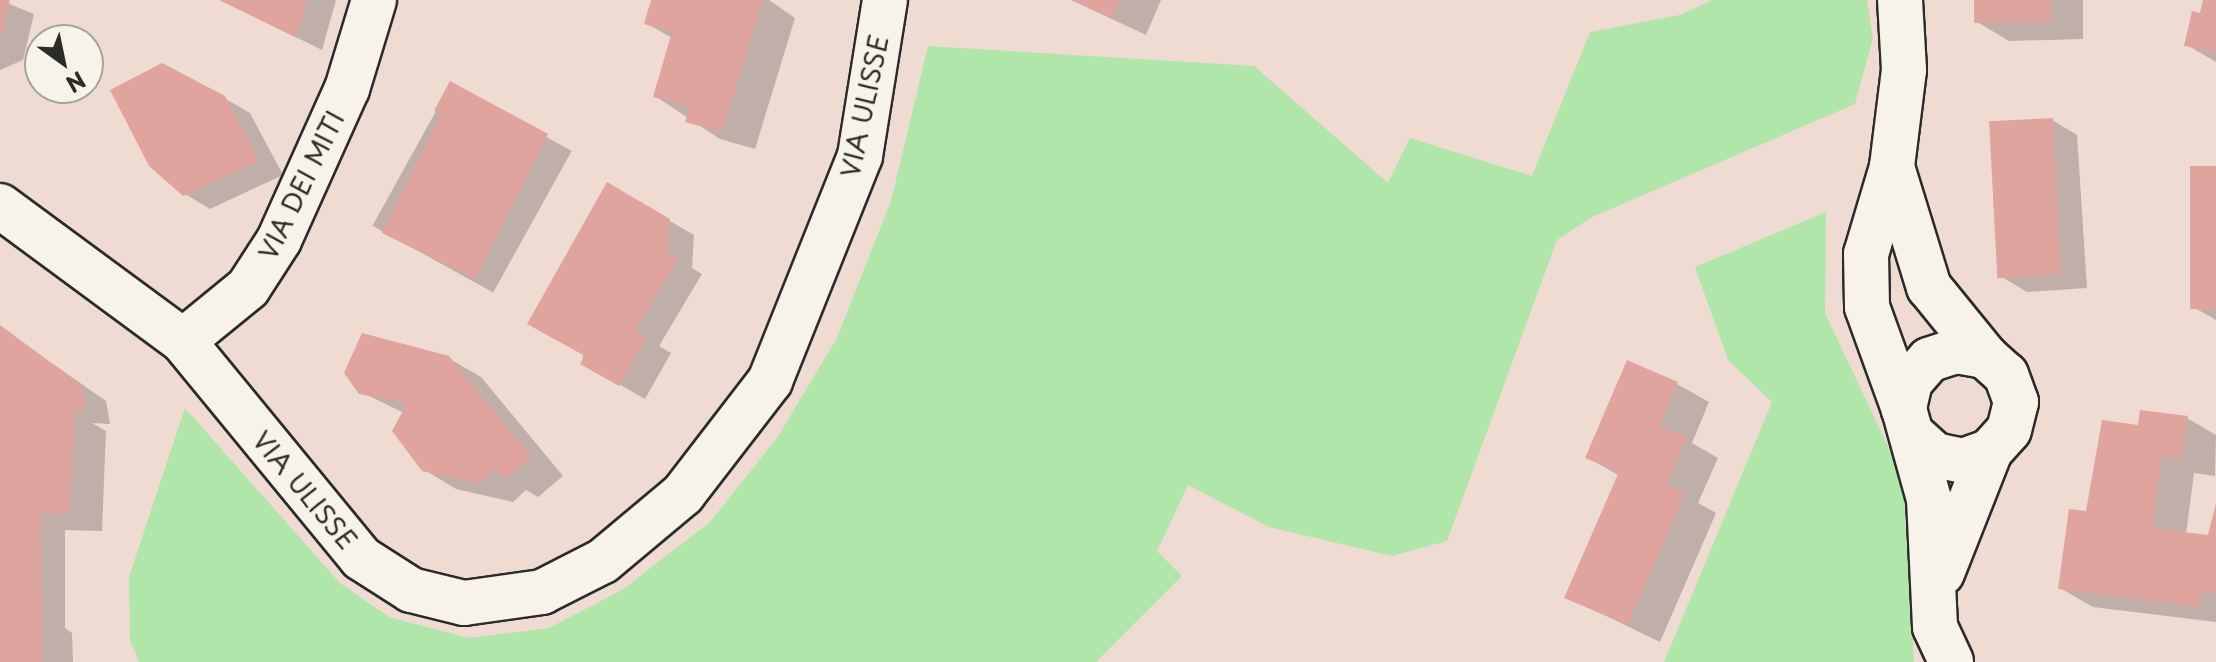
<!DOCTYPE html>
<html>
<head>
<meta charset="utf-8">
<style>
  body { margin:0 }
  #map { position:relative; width:2216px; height:662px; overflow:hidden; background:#f0dbd2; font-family:"Playpen Sans",sans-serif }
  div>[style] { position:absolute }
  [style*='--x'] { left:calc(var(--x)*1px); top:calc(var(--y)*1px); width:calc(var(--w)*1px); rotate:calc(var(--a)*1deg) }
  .green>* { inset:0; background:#b0e6a9 }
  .shadow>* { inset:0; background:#0003; transform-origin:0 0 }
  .building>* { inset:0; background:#dea49d; transform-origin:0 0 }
  .roads { filter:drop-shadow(2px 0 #2b2b2b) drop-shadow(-2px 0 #2b2b2b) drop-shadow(0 2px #2b2b2b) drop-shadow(0 -2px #2b2b2b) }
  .minor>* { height:44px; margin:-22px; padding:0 22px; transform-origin:22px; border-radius:22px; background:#f7f3e8 }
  span { translate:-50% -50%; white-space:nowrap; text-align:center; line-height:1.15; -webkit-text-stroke:8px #f7f3e8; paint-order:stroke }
  .street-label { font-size:26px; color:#2b2b2b }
  .north { position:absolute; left:24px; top:24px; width:80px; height:80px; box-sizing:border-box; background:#f7f3e8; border:2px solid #a5a39c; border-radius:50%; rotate:147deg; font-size:22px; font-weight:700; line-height:32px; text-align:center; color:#2b2b2b }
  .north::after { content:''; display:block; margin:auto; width:28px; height:36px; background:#2b2b2b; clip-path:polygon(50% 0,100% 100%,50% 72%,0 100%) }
</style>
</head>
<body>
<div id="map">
  <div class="green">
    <i style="clip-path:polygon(1712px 0,1867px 0,1873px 38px,1855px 104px,1592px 217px,1557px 240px,1447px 541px,1392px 556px,1269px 527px,1188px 485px,1157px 551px,1182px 576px,1096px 662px,139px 662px,130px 640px,129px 577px,185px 408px,340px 583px,389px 617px,469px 638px,549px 628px,622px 590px,710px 522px,777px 438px,837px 338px,891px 201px,928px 46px,1254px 66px,1388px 183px,1410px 138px,1532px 176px,1590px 32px,1680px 15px)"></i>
    <i style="clip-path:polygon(1826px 212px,1825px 313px,1903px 478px,1914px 662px,1664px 662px,1772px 402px,1728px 360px,1695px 267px)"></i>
  </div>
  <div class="shadow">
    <i style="clip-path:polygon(0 0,34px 14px,23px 60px,0 70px)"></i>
    <i style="clip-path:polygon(221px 0,336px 0,322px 50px)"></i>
    <i style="clip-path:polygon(653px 0,769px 0,795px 18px,755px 149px,720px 139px,655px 96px,672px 38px,646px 23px)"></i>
    <i style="clip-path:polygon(1071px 0,1161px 0,1146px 35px)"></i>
    <i style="clip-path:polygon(1976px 0,2083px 0,2083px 39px,2009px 41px,1977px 22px)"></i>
    <i style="clip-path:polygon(2205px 0,2216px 0,2216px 62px,2187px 45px)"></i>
    <i style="left:451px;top:84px;width:138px;height:162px;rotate:29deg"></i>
    <i style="clip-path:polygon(224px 98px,250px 113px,283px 175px,210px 209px,185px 194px)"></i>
    <i style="clip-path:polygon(2052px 120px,2077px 135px,2087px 288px,2027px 292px,2002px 277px)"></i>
    <i style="clip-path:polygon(2216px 168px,2216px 320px,2195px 308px)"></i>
    <i style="clip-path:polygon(608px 185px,694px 235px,692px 268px,702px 274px,659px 346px,671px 353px,645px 399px,582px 363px)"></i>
    <i style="clip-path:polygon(0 327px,106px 401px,110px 424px,92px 423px,106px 431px,102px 531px,65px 530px,65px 628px,72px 633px,73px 662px,0 662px)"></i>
    <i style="clip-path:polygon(448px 358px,481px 377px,563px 476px,538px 497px,526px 490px,513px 502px,456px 489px,423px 469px,404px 413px,361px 392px)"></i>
    <i style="clip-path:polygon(1677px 384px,1709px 402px,1692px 443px,1718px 458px,1698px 503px,1716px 513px,1660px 642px,1567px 597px,1620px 476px,1588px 458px)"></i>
    <i style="clip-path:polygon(2187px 418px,2216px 435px,2215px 476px,2194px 473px,2186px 534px,2210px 537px,2216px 505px,2216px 622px,2093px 607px,2060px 588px,2087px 513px,2140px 427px)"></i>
  </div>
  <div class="building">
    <i style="clip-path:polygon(0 0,10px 0,1px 36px,0 36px)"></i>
    <i style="clip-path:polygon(219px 0,307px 0,297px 38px)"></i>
    <i style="clip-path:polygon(651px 0,763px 0,722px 132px,685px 122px,690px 107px,653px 97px,672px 32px,644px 24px)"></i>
    <i style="clip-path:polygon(1072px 0,1121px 0,1113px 18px)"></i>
    <i style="left:1974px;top:0;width:77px;height:23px"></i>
    <i style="clip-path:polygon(2203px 0,2216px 0,2216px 52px,2184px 46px,2192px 11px,2200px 13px)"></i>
    <i style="clip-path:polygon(162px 63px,225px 96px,259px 161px,183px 196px,149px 166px,110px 90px)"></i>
    <i style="clip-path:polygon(450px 81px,548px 134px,475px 279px,382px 233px,441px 114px,434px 111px)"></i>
    <i style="left:2053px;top:118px;width:157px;height:64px;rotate:87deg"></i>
    <i style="left:2216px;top:166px;width:143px;height:26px;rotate:90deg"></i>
    <i style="clip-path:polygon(607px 182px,670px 219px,667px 252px,678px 258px,635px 331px,647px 337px,619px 386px,580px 364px,585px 356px,527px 324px)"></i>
    <i style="clip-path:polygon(0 325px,81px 385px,86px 411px,75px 411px,70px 514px,41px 513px,42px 662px,0 662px)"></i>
    <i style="clip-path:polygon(362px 333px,449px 356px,532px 457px,505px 479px,496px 469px,480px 484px,422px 471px,392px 431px,407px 403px,359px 394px,344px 373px)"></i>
    <i style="clip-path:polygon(1627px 360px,1678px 382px,1659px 426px,1687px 438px,1666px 485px,1685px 493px,1628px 625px,1564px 598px,1619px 472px,1585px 458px)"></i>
    <i style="clip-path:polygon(2140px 410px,2188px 416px,2183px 459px,2162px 456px,2153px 528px,2208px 535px,2216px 503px,2216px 593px,2201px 591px,2199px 607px,2058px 589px,2069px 509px,2086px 511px,2102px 420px,2138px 425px)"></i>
  </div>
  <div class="roads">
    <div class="minor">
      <i style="--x:1900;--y:0;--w:70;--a:86.7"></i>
      <i style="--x:1904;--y:70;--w:98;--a:97.1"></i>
      <i style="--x:1892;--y:167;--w:91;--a:106.6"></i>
      <i style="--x:1866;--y:254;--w:53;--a:88.9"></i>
      <i style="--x:1867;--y:307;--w:109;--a:70.1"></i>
      <i style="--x:1892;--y:167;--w:126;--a:72.9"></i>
      <i style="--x:1929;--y:287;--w:89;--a:50.9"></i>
      <i style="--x:0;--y:206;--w:227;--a:36.4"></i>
      <i style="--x:183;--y:341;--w:281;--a:50.6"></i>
      <i style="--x:361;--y:558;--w:59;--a:32.6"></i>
      <i style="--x:411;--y:590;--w:55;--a:13.8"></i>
      <i style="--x:464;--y:603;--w:79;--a:-8"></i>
      <i style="--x:542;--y:592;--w:68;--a:-26.9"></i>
      <i style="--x:603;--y:561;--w:104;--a:-39.9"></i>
      <i style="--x:683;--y:494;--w:143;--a:-52.4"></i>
      <i style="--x:770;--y:381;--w:242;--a:-68.2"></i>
      <i style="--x:860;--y:156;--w:158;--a:-80.9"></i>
      <i style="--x:183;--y:341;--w:84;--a:-39.2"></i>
      <i style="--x:248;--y:288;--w:57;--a:-57.1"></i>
      <i style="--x:279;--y:240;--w:166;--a:-65.8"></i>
      <i style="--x:347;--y:89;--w:93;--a:-73.1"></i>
      <i style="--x:1914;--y:436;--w:28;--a:42"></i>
      <i style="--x:1935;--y:455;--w:29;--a:12"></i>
      <i style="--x:1963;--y:461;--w:29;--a:-20"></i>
      <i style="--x:1990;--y:451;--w:28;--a:-48"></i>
      <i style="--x:2009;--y:430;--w:29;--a:-76"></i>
      <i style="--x:2016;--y:402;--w:29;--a:-110"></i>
      <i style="--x:2006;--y:375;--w:28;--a:-138"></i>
      <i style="--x:1985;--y:356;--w:29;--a:-170"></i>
      <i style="--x:1956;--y:351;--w:28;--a:162"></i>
      <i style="--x:1929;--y:360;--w:29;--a:131"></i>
      <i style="--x:1910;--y:382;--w:28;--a:103"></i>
      <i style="--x:1904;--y:409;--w:93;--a:74.5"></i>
      <i style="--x:1929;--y:499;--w:128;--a:87.3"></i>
      <i style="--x:1935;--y:627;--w:38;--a:65"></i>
      <i style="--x:1942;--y:573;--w:131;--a:-68.5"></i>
    </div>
  </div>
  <div class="street-label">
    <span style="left:864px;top:106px;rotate:-78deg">VIA ULISSE</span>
    <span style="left:301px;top:185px;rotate:-64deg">VIA DEI MITI</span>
    <span style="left:305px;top:490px;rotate:50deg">VIA ULISSE</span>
  </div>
  <div class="north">N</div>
</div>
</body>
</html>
